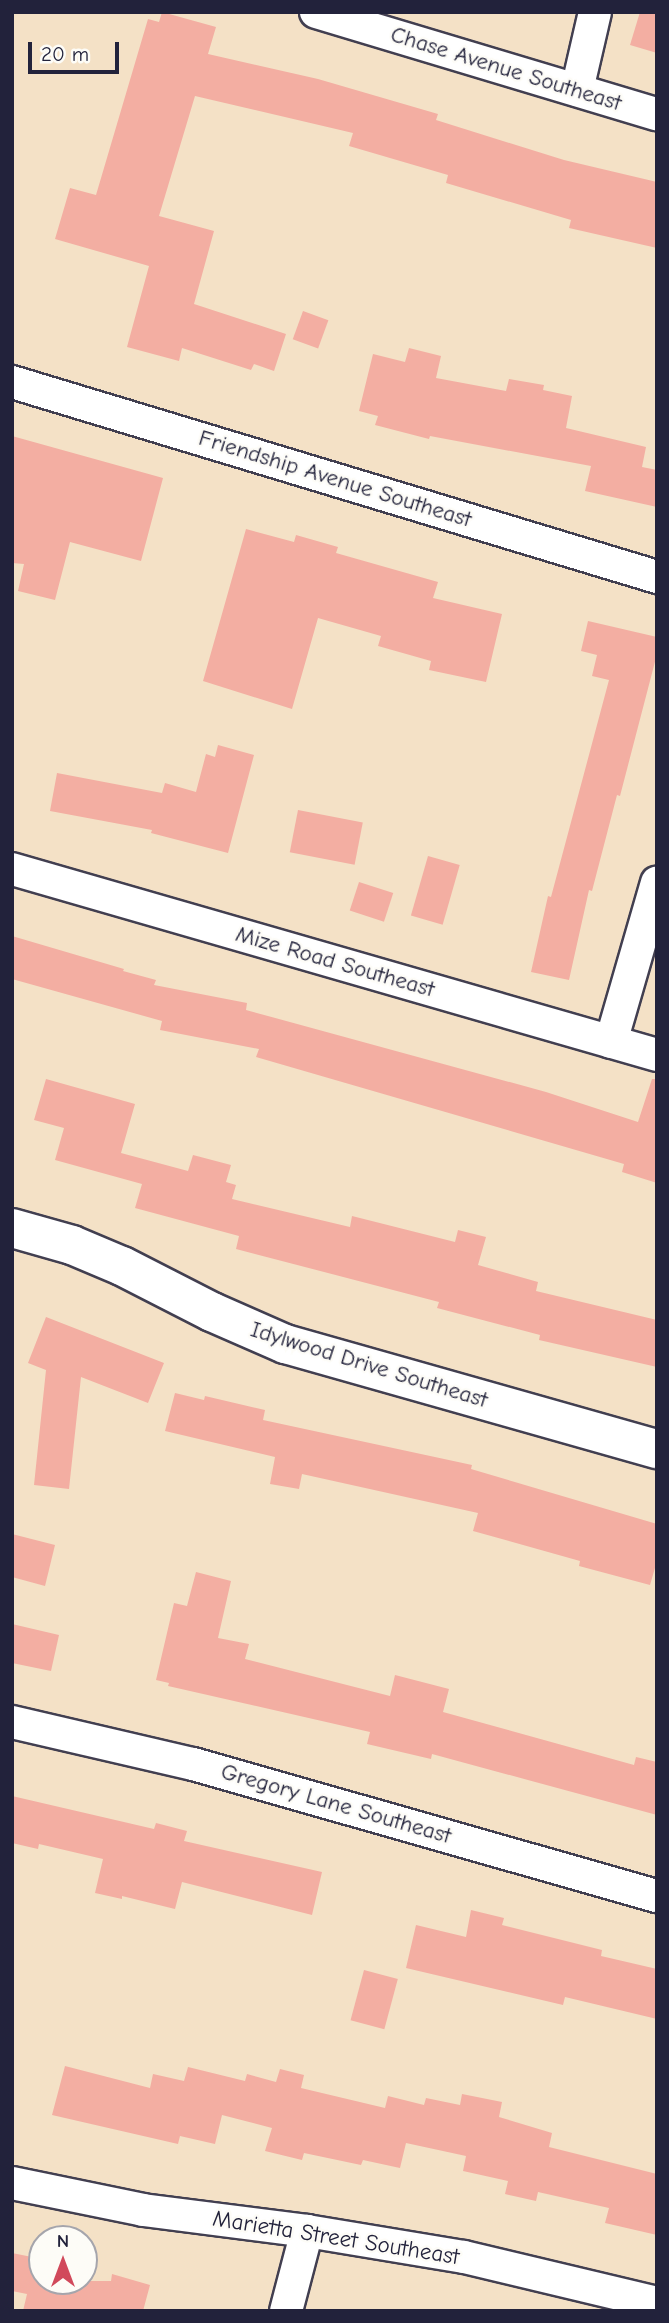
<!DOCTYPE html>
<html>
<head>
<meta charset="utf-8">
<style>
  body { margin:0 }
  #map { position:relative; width:669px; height:2323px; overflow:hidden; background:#f4e1c6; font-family:"Comic Neue",sans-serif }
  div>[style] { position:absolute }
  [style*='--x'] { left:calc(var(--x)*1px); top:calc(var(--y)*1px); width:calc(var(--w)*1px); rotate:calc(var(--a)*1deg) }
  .building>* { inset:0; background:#f3aea2; transform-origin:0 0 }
  .roads { filter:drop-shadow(2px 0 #423f50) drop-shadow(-2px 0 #423f50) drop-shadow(0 2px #423f50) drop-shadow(0 -2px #423f50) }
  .minor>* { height:32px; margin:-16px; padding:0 16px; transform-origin:16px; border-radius:16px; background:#fff }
  .tertiary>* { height:38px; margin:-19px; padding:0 19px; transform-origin:19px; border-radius:19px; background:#fff }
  span { translate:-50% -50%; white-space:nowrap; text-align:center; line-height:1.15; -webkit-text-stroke:5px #fdfcf7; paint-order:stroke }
  .street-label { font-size:23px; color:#22223b }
  .frame { position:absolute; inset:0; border:14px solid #22223b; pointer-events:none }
  .north { position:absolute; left:28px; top:2225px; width:70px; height:70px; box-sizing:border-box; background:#fdfcf7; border:2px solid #a5a5ac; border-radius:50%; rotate:0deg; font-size:19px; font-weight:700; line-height:28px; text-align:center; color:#22223b }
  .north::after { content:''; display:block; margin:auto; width:24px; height:32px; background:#d1495b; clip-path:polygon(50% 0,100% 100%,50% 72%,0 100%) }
  .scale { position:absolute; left:28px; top:42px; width:91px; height:32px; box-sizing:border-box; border:4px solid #22223b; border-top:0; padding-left:9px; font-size:21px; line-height:24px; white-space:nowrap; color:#22223b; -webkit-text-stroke:5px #fdfcf7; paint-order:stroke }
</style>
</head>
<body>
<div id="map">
  <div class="building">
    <i style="clip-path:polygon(162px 12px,216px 27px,208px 54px,318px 79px,438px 114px,436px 120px,564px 160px,657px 182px,657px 248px,569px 228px,571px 220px,446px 183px,448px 175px,349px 146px,353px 133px,195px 96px,159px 216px,214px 231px,194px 304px,286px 334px,274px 371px,254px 364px,251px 370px,182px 348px,179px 361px,127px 347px,149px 266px,55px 239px,70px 188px,96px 195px,148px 19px,159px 22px)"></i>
    <i style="clip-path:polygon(640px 12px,657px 12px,657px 53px,630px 45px)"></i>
    <i style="left:303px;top:311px;width:27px;height:30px;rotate:20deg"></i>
    <i style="clip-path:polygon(409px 348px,441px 356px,436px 378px,506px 391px,509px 379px,544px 385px,543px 390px,572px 396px,566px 428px,646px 447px,642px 467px,657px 470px,657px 507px,585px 491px,591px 466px,430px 436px,429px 439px,375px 425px,378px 416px,359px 411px,373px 354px,405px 362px)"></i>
    <i style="clip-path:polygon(12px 436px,163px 478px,141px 561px,70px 542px,55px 600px,18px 591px,24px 564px,12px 563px)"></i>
    <i style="clip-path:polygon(246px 529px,294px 542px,296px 535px,338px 547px,336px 553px,438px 582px,433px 598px,502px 614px,486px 682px,429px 670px,431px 661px,378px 646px,381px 636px,318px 618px,292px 709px,203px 681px)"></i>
    <i style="clip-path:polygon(588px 621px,657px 637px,657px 654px,620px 796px,617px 795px,592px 891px,589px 890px,569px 980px,531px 972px,548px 896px,551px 897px,609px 680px,592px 676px,597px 655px,581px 651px)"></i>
    <i style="clip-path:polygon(218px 745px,254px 755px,228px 853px,151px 833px,152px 830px,50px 811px,57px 773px,162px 793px,165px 783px,196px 792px,206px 754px,215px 757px)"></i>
    <i style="left:298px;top:810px;width:66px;height:43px;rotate:11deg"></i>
    <i style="left:428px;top:856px;width:33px;height:62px;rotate:16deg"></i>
    <i style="left:359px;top:882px;width:36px;height:30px;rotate:18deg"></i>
    <i style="clip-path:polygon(12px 936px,124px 969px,123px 971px,156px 980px,154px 985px,247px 1003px,246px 1010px,546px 1092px,638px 1122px,652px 1079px,657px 1079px,657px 1183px,622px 1172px,624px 1164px,256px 1057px,259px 1049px,160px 1030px,162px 1021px,12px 979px)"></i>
    <i style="clip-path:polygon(46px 1079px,135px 1104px,121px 1153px,188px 1171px,193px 1155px,231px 1165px,226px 1182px,236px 1185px,232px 1199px,350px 1227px,352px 1216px,455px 1242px,458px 1230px,486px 1237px,478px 1265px,538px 1282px,536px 1291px,657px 1320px,657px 1367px,539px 1340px,540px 1335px,437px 1308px,439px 1302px,236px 1249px,239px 1236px,135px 1208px,142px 1184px,55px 1160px,64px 1128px,34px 1120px)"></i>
    <i style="clip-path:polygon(46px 1317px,164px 1363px,148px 1403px,81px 1377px,69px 1489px,34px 1485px,46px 1370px,28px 1363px)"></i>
    <i style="clip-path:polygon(175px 1393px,204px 1400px,205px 1396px,265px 1410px,263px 1420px,472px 1465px,471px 1469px,657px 1524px,657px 1561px,650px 1585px,579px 1566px,580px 1561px,473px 1531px,478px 1513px,302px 1474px,299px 1489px,270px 1484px,275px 1457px,165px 1431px)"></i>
    <i style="clip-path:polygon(12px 1534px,55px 1545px,45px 1586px,12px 1577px)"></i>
    <i style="clip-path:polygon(196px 1572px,231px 1581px,218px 1638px,249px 1644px,245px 1659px,390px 1696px,395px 1675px,449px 1689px,443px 1712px,634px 1765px,636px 1757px,657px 1762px,657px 1815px,432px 1754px,431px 1759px,367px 1744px,370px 1732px,168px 1686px,169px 1683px,156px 1680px,174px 1603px,187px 1606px)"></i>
    <i style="clip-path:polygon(12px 1624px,59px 1635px,51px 1671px,12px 1663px)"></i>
    <i style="clip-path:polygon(12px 1796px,154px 1829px,156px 1823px,187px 1831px,184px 1841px,322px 1872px,312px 1915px,182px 1882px,175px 1909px,122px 1896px,122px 1899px,95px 1893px,103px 1859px,39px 1844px,38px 1849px,12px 1843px)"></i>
    <i style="clip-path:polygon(471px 1910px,504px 1918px,502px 1925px,602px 1950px,601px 1956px,657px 1969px,657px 2019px,565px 1997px,563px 2005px,406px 1968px,416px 1925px,466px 1937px)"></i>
    <i style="left:364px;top:1970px;width:35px;height:52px;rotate:15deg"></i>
    <i style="clip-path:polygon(65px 2066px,150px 2088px,153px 2074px,184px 2081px,188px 2067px,245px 2081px,247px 2074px,276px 2082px,280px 2069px,304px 2075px,301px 2088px,385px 2108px,388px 2096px,424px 2105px,426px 2098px,460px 2105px,462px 2094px,502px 2102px,499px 2117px,552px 2133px,549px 2147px,657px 2174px,657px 2235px,605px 2223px,609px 2208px,538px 2192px,536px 2201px,505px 2194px,508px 2181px,463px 2171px,466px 2156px,406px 2143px,400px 2168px,363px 2160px,361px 2165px,304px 2153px,302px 2160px,265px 2151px,272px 2128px,222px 2115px,215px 2144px,180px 2136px,178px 2144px,52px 2115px)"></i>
    <i style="clip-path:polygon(12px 2253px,42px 2259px,37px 2281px,111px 2281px,112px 2274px,150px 2285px,143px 2311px,23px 2311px,27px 2294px,12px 2291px)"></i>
  </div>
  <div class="roads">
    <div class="minor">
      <i style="--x:316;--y:12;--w:356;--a:16.7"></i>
      <i style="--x:577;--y:90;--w:80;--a:-77"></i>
      <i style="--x:12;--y:382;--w:674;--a:16.82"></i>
      <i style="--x:12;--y:869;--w:671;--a:16.09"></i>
      <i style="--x:611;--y:1042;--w:166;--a:-73.9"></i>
      <i style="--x:12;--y:1722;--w:186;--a:13.1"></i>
      <i style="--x:193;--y:1764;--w:482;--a:15.9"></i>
      <i style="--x:12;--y:2183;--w:134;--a:11.6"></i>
      <i style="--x:143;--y:2210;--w:165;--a:7.3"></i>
      <i style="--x:307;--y:2231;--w:159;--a:9.4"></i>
      <i style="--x:464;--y:2257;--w:198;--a:13.4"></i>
      <i style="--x:286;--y:2311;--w:83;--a:-75.3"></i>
    </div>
    <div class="tertiary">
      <i style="--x:12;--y:1228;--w:62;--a:15.8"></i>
      <i style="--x:72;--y:1245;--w:54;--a:22.8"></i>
      <i style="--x:122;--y:1266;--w:101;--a:27.1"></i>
      <i style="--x:212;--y:1312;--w:80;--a:23.7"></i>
      <i style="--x:285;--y:1344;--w:387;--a:15.8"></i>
    </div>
  </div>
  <div class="street-label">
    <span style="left:506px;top:69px;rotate:17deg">Chase Avenue Southeast</span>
    <span style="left:335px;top:479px;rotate:17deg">Friendship Avenue Southeast</span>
    <span style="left:335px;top:962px;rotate:16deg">Mize Road Southeast</span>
    <span style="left:369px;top:1365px;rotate:17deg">Idylwood Drive Southeast</span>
    <span style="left:336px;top:1804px;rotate:16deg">Gregory Lane Southeast</span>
    <span style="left:336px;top:2238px;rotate:9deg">Marietta Street Southeast</span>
  </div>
  <div class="frame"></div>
  <div class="north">N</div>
  <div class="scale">20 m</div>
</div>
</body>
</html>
